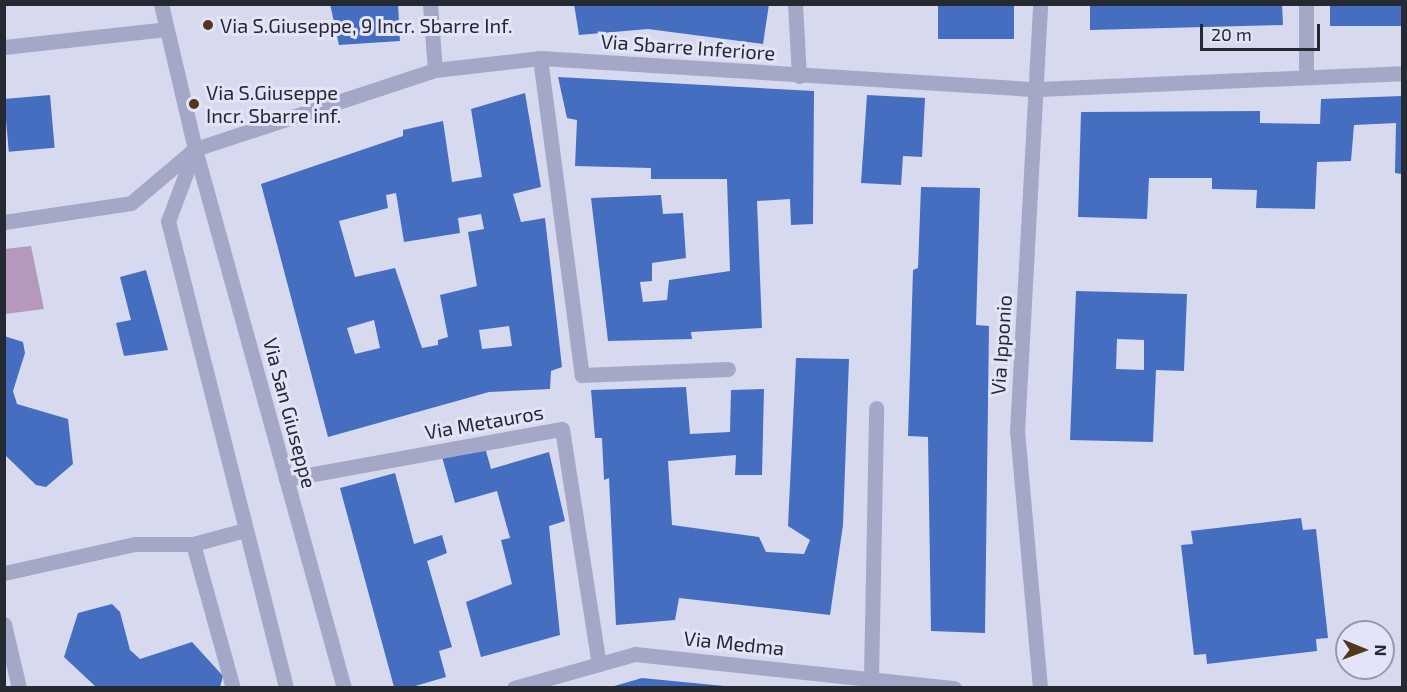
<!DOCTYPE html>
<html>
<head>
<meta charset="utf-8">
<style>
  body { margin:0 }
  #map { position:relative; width:1407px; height:692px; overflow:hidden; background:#d7d9ef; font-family:"Exo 2",sans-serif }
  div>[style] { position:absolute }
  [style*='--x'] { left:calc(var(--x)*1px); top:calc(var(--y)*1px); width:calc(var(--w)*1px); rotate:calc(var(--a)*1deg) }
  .green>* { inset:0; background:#b499bd }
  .building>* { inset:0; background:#456ec0; transform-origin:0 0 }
  .minor>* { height:15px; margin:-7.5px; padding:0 7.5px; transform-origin:7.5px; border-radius:7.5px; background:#a4a8c6 }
  .dots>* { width:16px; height:16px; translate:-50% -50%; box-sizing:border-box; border:3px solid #e3e4f7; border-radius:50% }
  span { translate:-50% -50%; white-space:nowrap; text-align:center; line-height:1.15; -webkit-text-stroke:6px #e3e4f7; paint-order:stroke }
  .poi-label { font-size:20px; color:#252932 }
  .left { translate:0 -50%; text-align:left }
  .street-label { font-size:20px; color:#252932 }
  .frame { position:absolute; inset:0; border:6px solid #252932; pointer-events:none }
  .north { position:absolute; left:1335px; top:620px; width:60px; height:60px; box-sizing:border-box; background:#e3e4f7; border:2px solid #9799a8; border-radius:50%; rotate:91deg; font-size:16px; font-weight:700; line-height:24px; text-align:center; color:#252932 }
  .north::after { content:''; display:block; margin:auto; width:21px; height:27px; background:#51371d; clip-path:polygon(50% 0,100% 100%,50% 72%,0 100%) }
  .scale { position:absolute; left:1200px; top:24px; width:120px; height:27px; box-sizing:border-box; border:3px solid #252932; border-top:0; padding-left:8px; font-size:18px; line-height:21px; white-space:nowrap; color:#252932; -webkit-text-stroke:4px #e3e4f7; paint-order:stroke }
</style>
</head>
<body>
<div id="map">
  <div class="green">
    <i style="clip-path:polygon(31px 246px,44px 309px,5px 314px,5px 249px)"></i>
  </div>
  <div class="building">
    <i style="clip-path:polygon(330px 4px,398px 4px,400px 41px,339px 45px)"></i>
    <i style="clip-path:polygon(574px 4px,769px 4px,763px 44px,648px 29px,579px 35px)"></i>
    <i style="left:938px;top:4px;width:76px;height:35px"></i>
    <i style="clip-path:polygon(1090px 4px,1282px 4px,1283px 25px,1090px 30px)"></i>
    <i style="left:1330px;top:4px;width:72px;height:22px"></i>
    <i style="clip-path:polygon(558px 77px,814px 91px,813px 224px,791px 225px,790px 199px,757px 201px,762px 328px,691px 332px,692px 339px,608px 341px,591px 198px,661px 195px,663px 214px,683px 213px,686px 258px,652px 263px,652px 281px,640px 282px,643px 302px,667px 300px,669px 280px,730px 271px,727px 179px,651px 179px,651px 168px,575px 166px,577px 120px,567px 118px)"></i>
    <i style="clip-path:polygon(evenodd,525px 93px,541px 187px,513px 194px,521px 222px,545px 218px,562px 367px,551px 371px,550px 389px,489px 392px,328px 437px,261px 184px,403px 136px,403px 130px,443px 121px,452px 182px,482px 177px,471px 109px,525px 93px,396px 193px,404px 242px,460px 233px,458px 218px,481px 214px,484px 229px,468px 232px,477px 286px,440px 295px,448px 337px,438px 340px,438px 345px,422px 348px,395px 268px,355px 277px,339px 221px,388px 208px,386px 195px,396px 193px,525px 93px,374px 320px,380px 348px,355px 354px,347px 328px,374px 320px,525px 93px,509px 326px,512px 346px,482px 349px,479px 330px,509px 326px)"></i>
    <i style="left:50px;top:95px;width:53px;height:46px;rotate:85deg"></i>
    <i style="clip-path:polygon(867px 95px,925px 98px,922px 157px,903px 156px,901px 185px,861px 183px)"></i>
    <i style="clip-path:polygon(1402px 96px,1402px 174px,1395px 173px,1396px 123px,1354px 125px,1351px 161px,1317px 162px,1315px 209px,1256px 208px,1257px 190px,1212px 189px,1212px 178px,1149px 178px,1147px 219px,1078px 217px,1081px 112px,1260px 111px,1260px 123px,1320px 124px,1321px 99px)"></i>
    <i style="clip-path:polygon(921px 187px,980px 188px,976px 325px,989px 326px,985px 633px,931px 631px,928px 437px,908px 436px,913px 270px,918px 268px)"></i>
    <i style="clip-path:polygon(146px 270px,168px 350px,124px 356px,116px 323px,131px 320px,120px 277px)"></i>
    <i style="clip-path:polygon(evenodd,1076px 291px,1187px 294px,1184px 371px,1156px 370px,1153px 442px,1070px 440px,1076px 291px,1117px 339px,1144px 340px,1144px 370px,1116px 369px,1117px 339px)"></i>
    <i style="clip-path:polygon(4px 336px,23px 342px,25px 353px,13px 391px,17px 404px,68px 419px,73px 464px,46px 487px,36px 485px,4px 454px)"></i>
    <i style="clip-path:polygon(796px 358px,849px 359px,843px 525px,830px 615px,679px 598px,675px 620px,616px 625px,609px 478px,604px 480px,602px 438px,595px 438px,591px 390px,686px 387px,690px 434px,730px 432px,731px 390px,764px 389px,762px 475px,735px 475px,736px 455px,668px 461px,672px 525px,759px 537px,766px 552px,804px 554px,810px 540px,788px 526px)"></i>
    <i style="clip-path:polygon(484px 444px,491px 469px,549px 452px,565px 521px,549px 526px,560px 635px,481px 657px,466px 602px,512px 584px,501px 540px,510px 538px,497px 491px,455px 503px,442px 457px)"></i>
    <i style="clip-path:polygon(395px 473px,414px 544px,442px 535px,447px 553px,427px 561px,452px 647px,439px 651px,446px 677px,412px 687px,394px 687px,340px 488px)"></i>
    <i style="clip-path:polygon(1301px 518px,1303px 530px,1316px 529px,1328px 638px,1316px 639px,1317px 651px,1207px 664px,1206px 654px,1194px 655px,1181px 545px,1193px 544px,1191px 531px)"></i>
    <i style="clip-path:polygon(112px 604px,120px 612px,130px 650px,140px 659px,192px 642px,223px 676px,220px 687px,96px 687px,64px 657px,78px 613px)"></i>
    <i style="clip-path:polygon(642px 678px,724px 686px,724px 687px,611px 687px)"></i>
  </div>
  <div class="minor">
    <i style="--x:161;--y:4;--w:149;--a:76.8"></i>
    <i style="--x:195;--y:149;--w:559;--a:74.55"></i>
    <i style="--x:430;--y:4;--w:66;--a:85.7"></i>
    <i style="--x:795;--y:4;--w:72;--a:86.8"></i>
    <i style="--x:1306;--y:4;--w:72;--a:90"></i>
    <i style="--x:4;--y:47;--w:163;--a:-6.3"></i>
    <i style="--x:540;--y:58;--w:320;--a:82.5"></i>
    <i style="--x:582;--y:375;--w:146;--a:-2.4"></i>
    <i style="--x:194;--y:152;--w:74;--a:110.6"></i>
    <i style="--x:168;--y:221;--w:482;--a:75.8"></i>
    <i style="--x:4;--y:222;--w:128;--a:-8.5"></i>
    <i style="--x:131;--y:203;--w:84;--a:-40.2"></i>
    <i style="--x:195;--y:149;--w:253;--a:-18.2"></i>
    <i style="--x:435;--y:70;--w:106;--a:-6.5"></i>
    <i style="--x:540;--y:58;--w:500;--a:3.6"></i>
    <i style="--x:1039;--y:89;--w:363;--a:-2.5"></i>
    <i style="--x:286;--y:479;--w:280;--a:-10.3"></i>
    <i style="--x:562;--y:429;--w:238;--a:81.1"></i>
    <i style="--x:193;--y:544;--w:149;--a:74.5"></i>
    <i style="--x:4;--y:573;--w:134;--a:-12.5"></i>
    <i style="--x:135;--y:544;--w:58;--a:0"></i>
    <i style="--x:193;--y:544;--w:54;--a:-15.1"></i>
    <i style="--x:4;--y:624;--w:66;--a:76.8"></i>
    <i style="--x:871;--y:679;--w:271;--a:-88.9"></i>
    <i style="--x:514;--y:688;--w:126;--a:-15.7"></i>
    <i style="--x:635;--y:654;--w:321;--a:6.1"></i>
    <i style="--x:1040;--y:688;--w:257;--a:-95.1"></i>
    <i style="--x:1017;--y:432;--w:429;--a:-86.9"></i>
  </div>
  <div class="dots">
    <i style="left:208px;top:25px;background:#51371d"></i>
    <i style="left:194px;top:104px;background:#51371d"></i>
  </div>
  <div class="poi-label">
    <span class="left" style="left:220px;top:25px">Via S.Giuseppe, 9 Incr. Sbarre Inf.</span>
    <span class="left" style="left:206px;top:104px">Via S.Giuseppe<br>Incr. Sbarre inf.</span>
  </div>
  <div class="street-label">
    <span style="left:688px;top:47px;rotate:4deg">Via Sbarre Inferiore</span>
    <span style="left:1001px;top:345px;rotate:-86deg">Via Ipponio</span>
    <span style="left:290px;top:413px;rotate:75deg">Via San Giuseppe</span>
    <span style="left:484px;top:422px;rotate:-10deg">Via Metauros</span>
    <span style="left:734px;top:643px;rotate:6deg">Via Medma</span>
  </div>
  <div class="frame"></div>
  <div class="north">N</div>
  <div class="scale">20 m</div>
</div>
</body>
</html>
